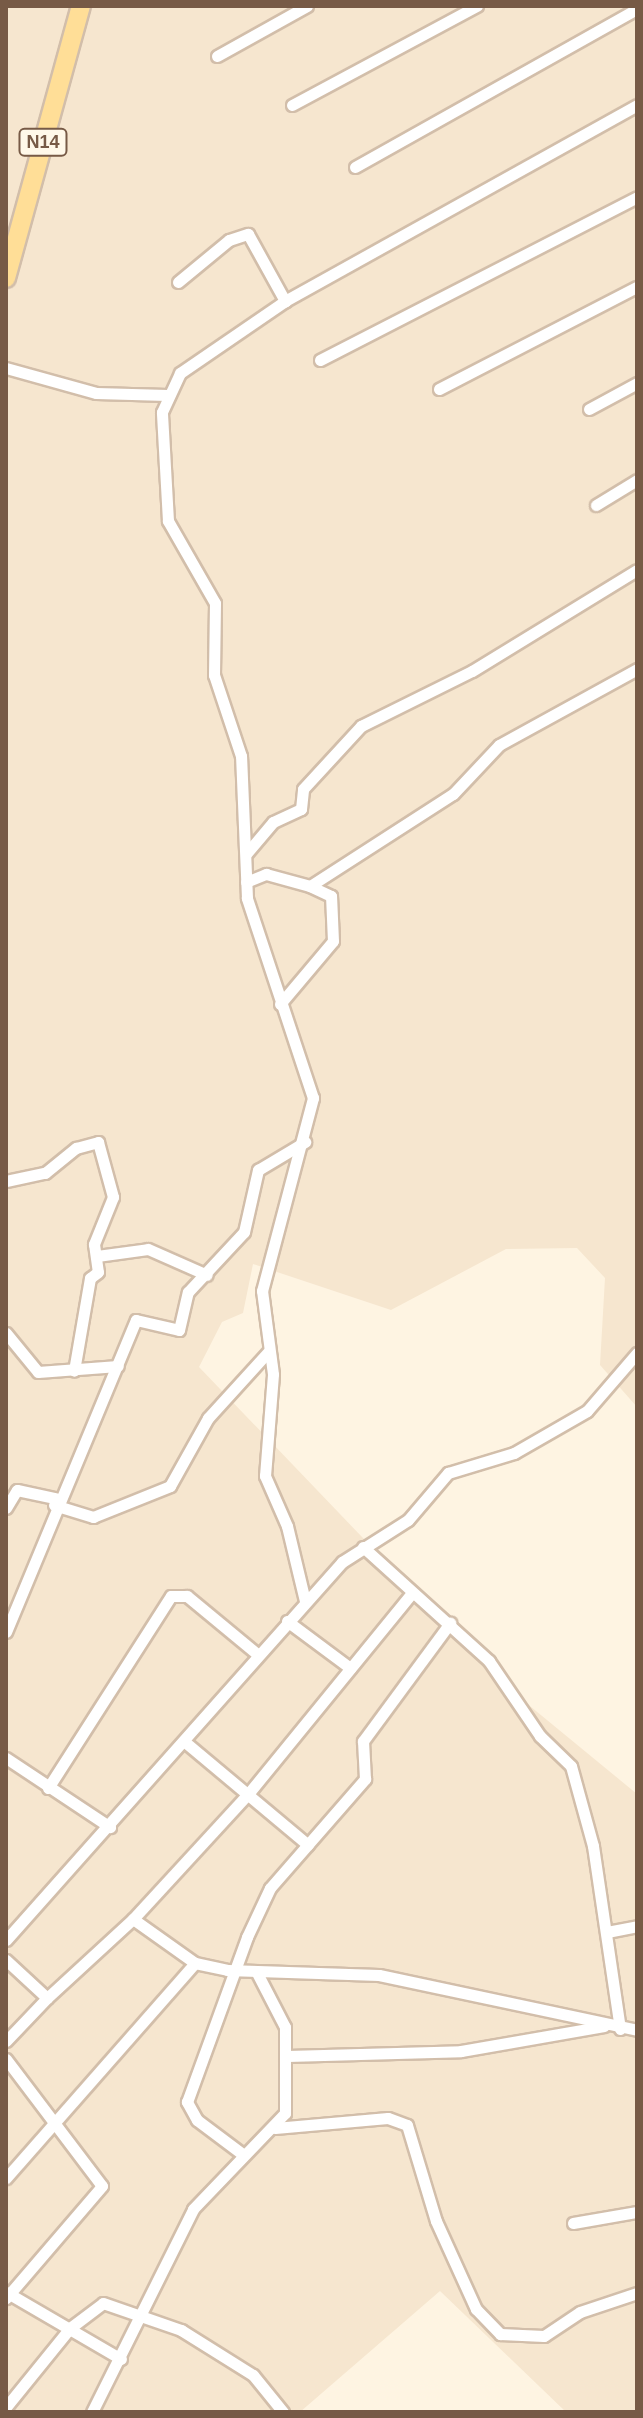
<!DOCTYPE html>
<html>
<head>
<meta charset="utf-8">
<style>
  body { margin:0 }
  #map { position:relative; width:643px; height:2418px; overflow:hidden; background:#fef4e2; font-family:Helvetica,sans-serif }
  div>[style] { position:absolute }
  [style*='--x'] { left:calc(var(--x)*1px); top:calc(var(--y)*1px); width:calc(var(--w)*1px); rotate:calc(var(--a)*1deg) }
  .residential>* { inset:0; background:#f6e6cf }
  .roads { filter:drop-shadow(2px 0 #d2beaa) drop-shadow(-2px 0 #d2beaa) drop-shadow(0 2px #d2beaa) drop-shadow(0 -2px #d2beaa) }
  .street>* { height:11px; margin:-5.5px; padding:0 5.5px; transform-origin:5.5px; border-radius:5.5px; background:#fff }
  .primary>* { height:18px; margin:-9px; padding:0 9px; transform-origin:9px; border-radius:9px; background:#ffde97 }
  span { translate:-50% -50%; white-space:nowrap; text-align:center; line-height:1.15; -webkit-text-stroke:6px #fff8e9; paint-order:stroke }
  .shield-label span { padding:2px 6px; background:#fff8e9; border:2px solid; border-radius:6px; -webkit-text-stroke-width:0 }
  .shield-label { font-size:18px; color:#775a46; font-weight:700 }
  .frame { position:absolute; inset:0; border:8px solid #775a46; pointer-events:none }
</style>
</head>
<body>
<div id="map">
  <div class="residential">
    <i style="clip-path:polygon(6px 6px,637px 6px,637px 1407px,600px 1365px,605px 1278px,577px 1248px,506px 1249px,391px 1310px,253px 1264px,243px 1313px,222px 1322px,199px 1367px,502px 1683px,637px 1794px,637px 2412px,566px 2412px,440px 2291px,300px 2412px,6px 2412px)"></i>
  </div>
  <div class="roads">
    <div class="street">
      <i style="--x:217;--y:56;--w:103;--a:-29.1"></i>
      <i style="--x:292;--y:105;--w:210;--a:-28.2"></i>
      <i style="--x:355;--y:167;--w:323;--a:-29.3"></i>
      <i style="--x:178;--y:282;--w:66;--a:-39.5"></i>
      <i style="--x:229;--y:240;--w:20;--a:-18"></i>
      <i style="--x:248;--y:234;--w:77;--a:61.1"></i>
      <i style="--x:320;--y:360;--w:356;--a:-27.2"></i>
      <i style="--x:6;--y:368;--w:93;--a:15.5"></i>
      <i style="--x:96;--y:393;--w:71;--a:1.6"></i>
      <i style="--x:439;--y:389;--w:223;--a:-27.3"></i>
      <i style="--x:589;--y:409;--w:55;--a:-28.4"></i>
      <i style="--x:596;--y:505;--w:48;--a:-31.4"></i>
      <i style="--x:246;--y:854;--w:42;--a:-49.8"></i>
      <i style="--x:273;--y:822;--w:31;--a:-25"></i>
      <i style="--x:301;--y:809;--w:20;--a:-84"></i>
      <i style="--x:303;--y:789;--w:86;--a:-47.4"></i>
      <i style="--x:361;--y:726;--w:124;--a:-26.4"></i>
      <i style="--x:472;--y:671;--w:193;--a:-31.5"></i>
      <i style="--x:246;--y:882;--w:22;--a:-22"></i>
      <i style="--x:266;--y:874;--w:46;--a:15.3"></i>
      <i style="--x:310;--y:886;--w:170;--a:-32.8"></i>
      <i style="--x:453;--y:794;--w:67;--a:-46.8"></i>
      <i style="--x:499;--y:745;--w:158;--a:-28.8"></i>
      <i style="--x:280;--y:1004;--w:82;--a:-49.9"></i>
      <i style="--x:333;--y:941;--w:45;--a:-92.5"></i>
      <i style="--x:331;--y:896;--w:23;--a:-155"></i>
      <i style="--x:6;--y:1181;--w:40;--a:-12"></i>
      <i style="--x:45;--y:1173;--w:40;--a:-39"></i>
      <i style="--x:76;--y:1148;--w:23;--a:-15"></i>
      <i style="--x:98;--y:1142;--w:57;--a:74.7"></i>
      <i style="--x:113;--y:1197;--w:51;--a:112"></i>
      <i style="--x:94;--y:1244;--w:28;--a:82"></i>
      <i style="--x:98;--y:1272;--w:10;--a:143"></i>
      <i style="--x:90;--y:1278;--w:94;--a:99.8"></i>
      <i style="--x:97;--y:1256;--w:51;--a:-7.8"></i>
      <i style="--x:148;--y:1249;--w:64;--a:23.8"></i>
      <i style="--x:6;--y:1333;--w:50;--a:50.6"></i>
      <i style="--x:38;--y:1372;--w:80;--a:-4.3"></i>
      <i style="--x:54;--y:1505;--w:41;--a:17.1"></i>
      <i style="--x:93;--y:1517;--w:83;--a:-21.9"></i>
      <i style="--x:170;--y:1486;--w:78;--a:-60.8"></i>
      <i style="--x:208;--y:1418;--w:89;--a:-47.7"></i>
      <i style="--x:6;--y:1508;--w:21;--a:-59"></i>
      <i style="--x:17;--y:1490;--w:40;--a:12"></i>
      <i style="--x:363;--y:1547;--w:170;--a:42.1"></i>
      <i style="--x:489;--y:1661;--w:91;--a:55.8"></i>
      <i style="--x:540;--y:1736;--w:43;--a:44.1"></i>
      <i style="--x:571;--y:1766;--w:83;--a:74.6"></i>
      <i style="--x:593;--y:1846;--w:185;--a:81.6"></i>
      <i style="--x:305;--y:1601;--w:77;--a:-103.5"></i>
      <i style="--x:287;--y:1526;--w:55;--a:-113.7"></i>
      <i style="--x:265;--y:1476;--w:102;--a:-85.5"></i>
      <i style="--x:273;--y:1374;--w:84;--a:-97.5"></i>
      <i style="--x:262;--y:1291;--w:200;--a:-75.2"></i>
      <i style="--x:313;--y:1098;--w:211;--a:-108.3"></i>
      <i style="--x:247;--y:898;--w:142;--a:-92.4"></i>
      <i style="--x:241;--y:756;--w:85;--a:-108.4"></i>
      <i style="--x:214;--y:675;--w:72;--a:-89.2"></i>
      <i style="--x:215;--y:603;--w:95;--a:-119.8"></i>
      <i style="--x:168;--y:521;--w:109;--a:-93.2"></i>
      <i style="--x:162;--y:412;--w:43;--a:-65.2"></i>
      <i style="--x:180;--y:373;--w:127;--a:-34.4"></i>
      <i style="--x:285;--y:301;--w:403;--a:-29.1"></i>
      <i style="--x:287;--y:1621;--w:79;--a:36.7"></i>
      <i style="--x:6;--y:1632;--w:338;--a:-67.4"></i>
      <i style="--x:136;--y:1320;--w:44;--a:13.1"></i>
      <i style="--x:179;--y:1330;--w:39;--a:-77"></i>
      <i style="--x:188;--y:1292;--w:82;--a:-47"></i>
      <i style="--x:244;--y:1232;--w:64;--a:-77.3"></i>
      <i style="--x:258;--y:1170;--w:55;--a:-30.8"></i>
      <i style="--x:185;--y:1742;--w:160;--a:39.9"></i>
      <i style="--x:6;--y:1758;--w:125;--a:33.6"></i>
      <i style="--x:48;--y:1788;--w:228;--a:-57.4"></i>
      <i style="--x:171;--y:1596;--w:16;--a:0"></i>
      <i style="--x:187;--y:1596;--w:91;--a:39.6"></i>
      <i style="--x:133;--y:1919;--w:170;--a:-47.4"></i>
      <i style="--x:248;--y:1794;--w:258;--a:-50.8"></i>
      <i style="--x:607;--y:1932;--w:31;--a:-11"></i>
      <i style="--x:6;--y:1940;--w:506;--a:-48.37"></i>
      <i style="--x:342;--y:1562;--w:78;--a:-32.5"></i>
      <i style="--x:408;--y:1520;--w:62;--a:-49.6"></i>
      <i style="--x:448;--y:1473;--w:69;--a:-16.9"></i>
      <i style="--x:514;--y:1453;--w:84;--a:-29.9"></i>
      <i style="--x:587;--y:1411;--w:77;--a:-49.2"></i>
      <i style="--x:6;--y:1960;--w:56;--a:42.8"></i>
      <i style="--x:47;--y:1998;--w:117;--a:-42.6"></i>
      <i style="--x:133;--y:1919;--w:76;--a:35.4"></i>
      <i style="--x:195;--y:1963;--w:33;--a:12"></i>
      <i style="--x:227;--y:1970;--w:152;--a:1.9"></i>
      <i style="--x:379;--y:1975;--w:264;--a:12"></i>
      <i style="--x:6;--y:2041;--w:59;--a:-46.4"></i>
      <i style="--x:287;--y:2056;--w:174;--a:-1.6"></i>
      <i style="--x:461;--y:2051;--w:145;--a:-9.9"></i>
      <i style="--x:6;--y:2059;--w:159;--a:52.9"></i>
      <i style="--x:102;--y:2186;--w:148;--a:130.6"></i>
      <i style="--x:275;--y:2128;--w:113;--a:-5.1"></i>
      <i style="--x:388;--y:2118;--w:20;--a:20"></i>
      <i style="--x:407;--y:2125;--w:100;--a:73.2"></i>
      <i style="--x:436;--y:2221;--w:97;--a:65.6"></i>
      <i style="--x:476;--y:2309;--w:35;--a:46"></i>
      <i style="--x:500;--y:2334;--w:44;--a:2.6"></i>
      <i style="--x:544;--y:2336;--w:43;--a:-33.7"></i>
      <i style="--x:580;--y:2312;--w:60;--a:-18.4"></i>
      <i style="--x:241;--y:2153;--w:55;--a:-143.1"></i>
      <i style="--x:197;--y:2120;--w:21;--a:-119"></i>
      <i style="--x:187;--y:2102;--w:176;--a:-70"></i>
      <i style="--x:247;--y:1937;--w:54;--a:-64.9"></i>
      <i style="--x:270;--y:1888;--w:145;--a:-48.9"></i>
      <i style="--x:365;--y:1779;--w:38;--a:-93"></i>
      <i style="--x:363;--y:1741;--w:147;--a:-53.6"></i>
      <i style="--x:6;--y:2178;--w:286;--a:-48.7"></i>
      <i style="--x:573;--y:2223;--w:65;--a:-9.8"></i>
      <i style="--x:6;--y:2292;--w:133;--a:30.2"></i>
      <i style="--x:6;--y:2407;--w:102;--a:-51"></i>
      <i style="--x:70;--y:2328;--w:41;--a:-37.1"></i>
      <i style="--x:103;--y:2303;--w:83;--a:19.1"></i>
      <i style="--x:181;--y:2330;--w:85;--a:32"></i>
      <i style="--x:253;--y:2375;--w:48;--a:51"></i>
      <i style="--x:92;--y:2412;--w:227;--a:-63.5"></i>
      <i style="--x:193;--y:2209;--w:133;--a:-46.2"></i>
      <i style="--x:285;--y:2113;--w:86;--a:-90"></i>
      <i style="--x:285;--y:2027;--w:61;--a:-117.4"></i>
    </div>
    <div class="primary">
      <i style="--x:6;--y:278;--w:282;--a:-74.6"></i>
    </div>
  </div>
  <div class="shield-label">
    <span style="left:43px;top:142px">N14</span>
  </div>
  <div class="frame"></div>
</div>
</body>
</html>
